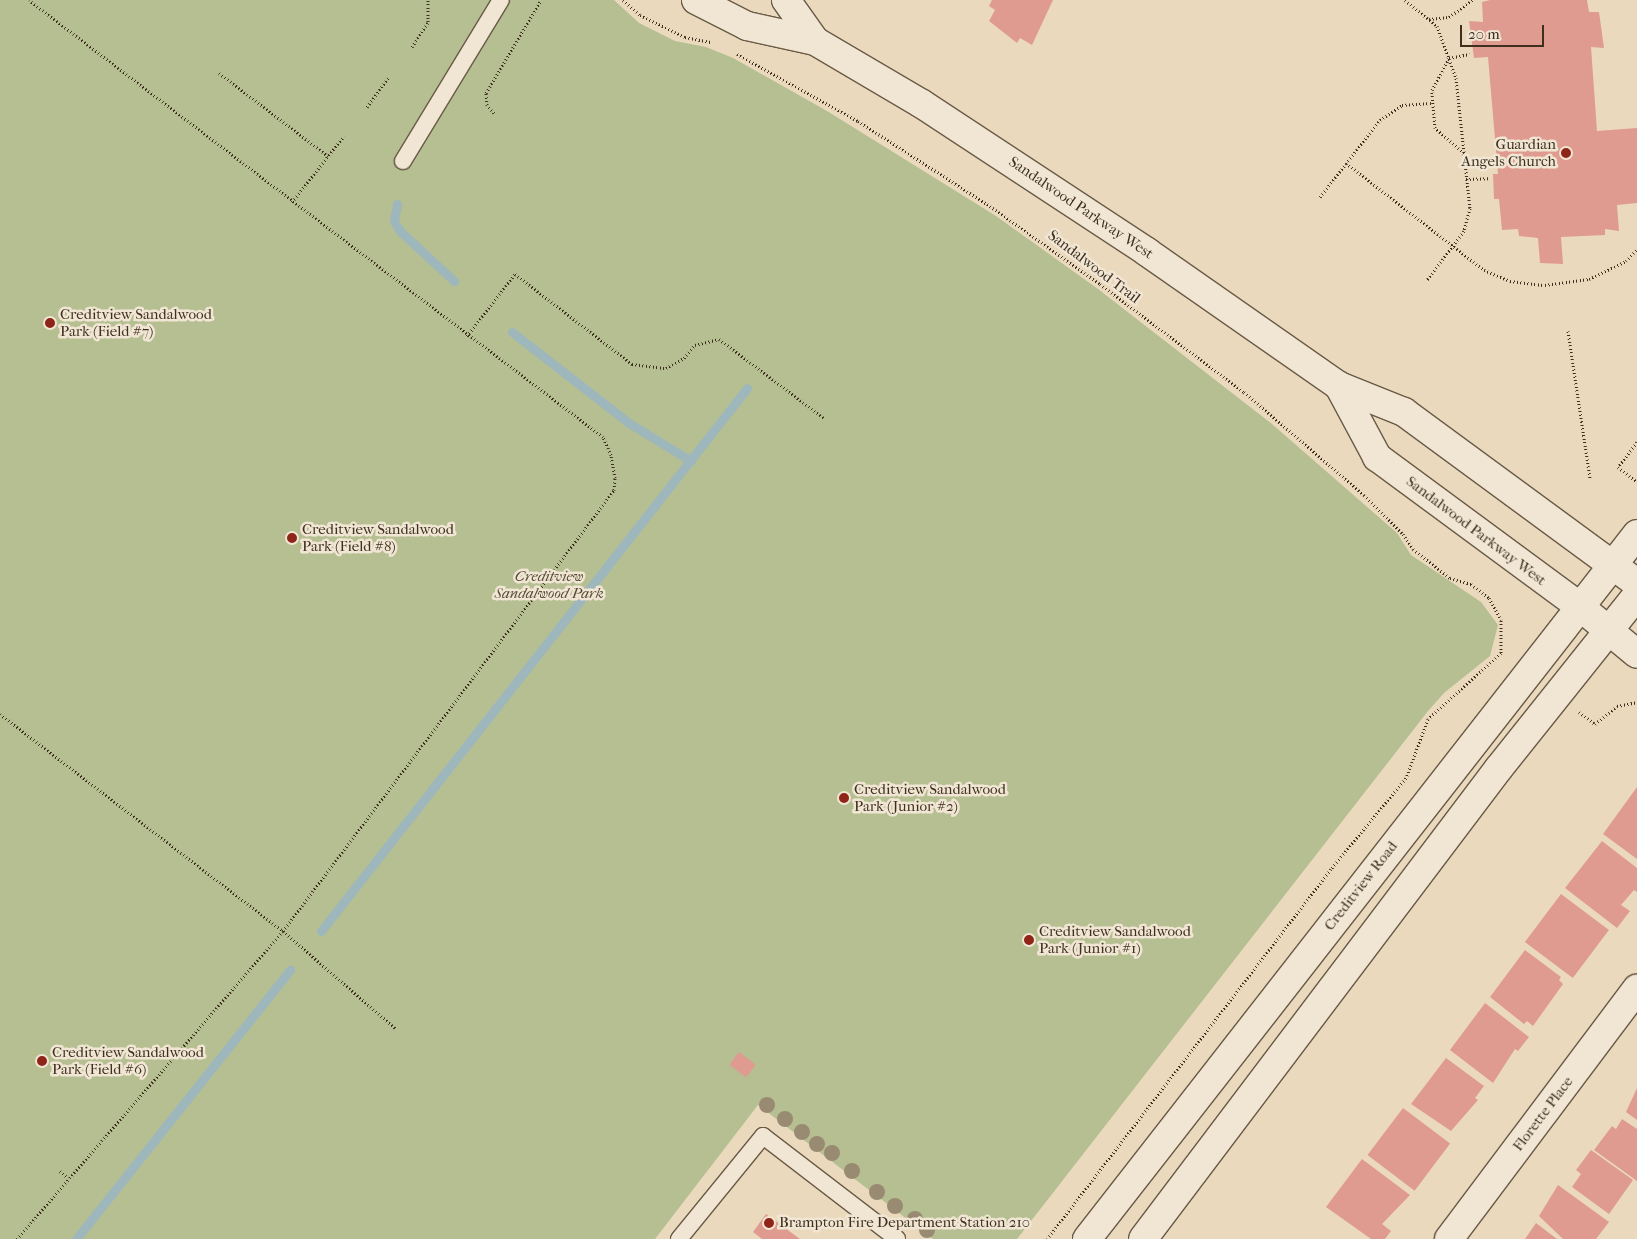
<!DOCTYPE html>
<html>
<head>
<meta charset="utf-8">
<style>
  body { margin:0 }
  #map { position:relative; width:1637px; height:1239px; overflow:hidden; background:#ead9bd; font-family:"IM FELL French Canon",serif }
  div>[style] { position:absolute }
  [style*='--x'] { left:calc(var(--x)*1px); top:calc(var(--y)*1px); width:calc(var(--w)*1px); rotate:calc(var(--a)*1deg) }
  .green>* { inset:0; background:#b5bf92 }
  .stream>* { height:9px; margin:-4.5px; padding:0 4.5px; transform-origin:4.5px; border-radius:4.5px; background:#9eb7bc }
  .building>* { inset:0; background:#e09b90; transform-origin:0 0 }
  .path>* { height:3px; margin-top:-1.5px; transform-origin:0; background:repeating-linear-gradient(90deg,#3e2f1e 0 1px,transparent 0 3.5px) }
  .roads { filter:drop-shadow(1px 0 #695a46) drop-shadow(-1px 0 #695a46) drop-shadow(0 1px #695a46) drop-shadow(0 -1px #695a46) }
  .lane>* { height:16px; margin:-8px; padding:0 8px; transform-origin:8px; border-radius:8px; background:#f1e6d4 }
  .street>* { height:28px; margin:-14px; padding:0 14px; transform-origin:14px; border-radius:14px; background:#f1e6d4 }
  .secondary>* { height:28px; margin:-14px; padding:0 14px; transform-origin:14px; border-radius:14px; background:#f1e6d4 }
  .trees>* { width:16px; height:16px; margin:-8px; border-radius:50%; background:#998b72 }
  .dots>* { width:14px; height:14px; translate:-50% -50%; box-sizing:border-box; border:2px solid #f1e6d4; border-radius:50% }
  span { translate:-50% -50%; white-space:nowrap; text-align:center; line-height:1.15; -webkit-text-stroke:5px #f1e6d4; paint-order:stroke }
  .poi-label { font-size:15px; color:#3e2f1e }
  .right { translate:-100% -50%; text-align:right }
  .left { translate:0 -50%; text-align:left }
  .street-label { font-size:15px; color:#3e2f1e }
  .park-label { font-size:15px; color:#564c35; font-style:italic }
  .scale { position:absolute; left:1460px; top:25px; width:84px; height:22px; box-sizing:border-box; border:2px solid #3e2f1e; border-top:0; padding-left:6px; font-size:15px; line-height:18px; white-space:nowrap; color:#3e2f1e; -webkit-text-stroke:4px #f1e6d4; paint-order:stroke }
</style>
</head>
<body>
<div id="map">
  <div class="green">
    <i style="clip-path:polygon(0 0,614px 0,639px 23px,675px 41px,706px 47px,733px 58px,827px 111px,996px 216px,1098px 289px,1272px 424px,1397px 533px,1411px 555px,1481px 602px,1498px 625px,1490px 656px,1444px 693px,1428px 711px,1017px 1239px,933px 1239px,758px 1105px,655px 1239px,0 1239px)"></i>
  </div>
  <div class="stream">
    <i style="--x:397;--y:204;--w:17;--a:100"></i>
    <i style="--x:394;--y:221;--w:12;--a:59"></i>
    <i style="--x:400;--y:231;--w:74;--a:42.8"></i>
    <i style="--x:512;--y:332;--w:148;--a:37.9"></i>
    <i style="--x:629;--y:423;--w:73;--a:31.5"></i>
    <i style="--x:321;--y:931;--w:690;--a:-51.88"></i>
    <i style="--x:76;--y:1239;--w:344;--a:-51.5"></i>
  </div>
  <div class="building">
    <i style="clip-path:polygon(992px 0,1053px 0,1032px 45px,1020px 38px,1017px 43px,989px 21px,995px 10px,989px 6px)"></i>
    <i style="clip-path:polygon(1490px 0,1587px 0,1589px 12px,1599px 12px,1604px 48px,1591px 47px,1597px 131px,1637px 128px,1637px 203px,1617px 205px,1619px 231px,1605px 229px,1605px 235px,1561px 237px,1563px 264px,1540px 263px,1538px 238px,1519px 236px,1518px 229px,1502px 230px,1499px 199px,1494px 199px,1493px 174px,1498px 174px,1488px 57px,1474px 58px,1469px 21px,1483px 22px,1482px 2px)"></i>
    <i style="clip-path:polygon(1637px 787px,1637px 859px,1603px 834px)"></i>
    <i style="clip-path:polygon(1602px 841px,1637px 868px,1637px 892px,1634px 890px,1621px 905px,1630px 911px,1617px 928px,1565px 888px)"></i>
    <i style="left:1561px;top:894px;width:60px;height:60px;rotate:37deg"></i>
    <i style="clip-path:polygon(1525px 950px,1561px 977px,1559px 980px,1563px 984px,1533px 1026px,1527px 1021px,1524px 1024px,1490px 997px)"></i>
    <i style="clip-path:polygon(1485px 1003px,1529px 1037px,1518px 1051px,1515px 1049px,1493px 1083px,1450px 1050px)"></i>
    <i style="left:739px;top:1052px;width:21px;height:16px;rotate:37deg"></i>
    <i style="clip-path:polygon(1446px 1058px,1484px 1086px,1475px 1098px,1478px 1100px,1451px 1131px,1411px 1104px)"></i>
    <i style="clip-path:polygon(1637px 1088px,1637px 1120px,1626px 1112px)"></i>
    <i style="left:1403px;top:1108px;width:59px;height:59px;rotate:37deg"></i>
    <i style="clip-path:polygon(1622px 1119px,1637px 1129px,1637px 1181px,1594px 1150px,1612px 1126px,1616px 1129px)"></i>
    <i style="clip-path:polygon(1591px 1150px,1633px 1180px,1609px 1214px,1572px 1187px,1581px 1174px,1576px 1170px)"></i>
    <i style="clip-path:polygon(1362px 1159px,1410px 1195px,1382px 1224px,1391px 1231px,1385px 1239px,1371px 1239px,1326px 1207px)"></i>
    <i style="clip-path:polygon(1558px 1185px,1609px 1222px,1596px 1239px,1563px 1239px,1539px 1216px)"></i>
    <i style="clip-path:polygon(766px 1214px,800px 1239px,762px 1239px,753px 1232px)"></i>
    <i style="clip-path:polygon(1536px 1223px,1557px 1239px,1525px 1239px)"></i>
  </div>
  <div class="path">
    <i style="--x:623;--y:0;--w:23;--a:41"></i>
    <i style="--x:640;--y:15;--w:50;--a:26.1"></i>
    <i style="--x:685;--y:37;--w:26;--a:11"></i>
    <i style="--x:1405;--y:0;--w:41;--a:39.1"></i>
    <i style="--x:1437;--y:26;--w:55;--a:69.9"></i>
    <i style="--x:1456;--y:78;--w:131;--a:83.9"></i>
    <i style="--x:1470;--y:208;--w:24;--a:105"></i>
    <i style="--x:1464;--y:231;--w:61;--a:127.1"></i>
    <i style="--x:1429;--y:19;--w:20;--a:-6"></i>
    <i style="--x:1449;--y:17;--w:29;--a:-36"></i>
    <i style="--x:412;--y:47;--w:30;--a:-57"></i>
    <i style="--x:428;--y:22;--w:22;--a:-90"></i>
    <i style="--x:737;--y:54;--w:138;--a:29"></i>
    <i style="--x:858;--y:121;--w:153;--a:32.8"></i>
    <i style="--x:987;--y:204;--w:138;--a:35.3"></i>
    <i style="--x:1100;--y:284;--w:180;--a:36.9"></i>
    <i style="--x:1244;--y:392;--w:158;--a:40.6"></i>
    <i style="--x:1364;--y:495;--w:55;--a:45"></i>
    <i style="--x:1403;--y:534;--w:18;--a:56"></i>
    <i style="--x:1413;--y:549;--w:47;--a:38.1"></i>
    <i style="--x:1450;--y:578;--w:22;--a:16"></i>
    <i style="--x:1471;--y:584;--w:23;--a:38"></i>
    <i style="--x:1489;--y:598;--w:25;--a:61"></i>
    <i style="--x:1501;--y:620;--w:33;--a:90"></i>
    <i style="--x:1501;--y:653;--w:98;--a:137.9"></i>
    <i style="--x:1428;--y:719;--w:63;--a:110.4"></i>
    <i style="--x:1406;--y:778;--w:118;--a:129.5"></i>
    <i style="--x:1331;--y:869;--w:466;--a:127.5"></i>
    <i style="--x:219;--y:73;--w:137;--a:37.3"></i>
    <i style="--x:367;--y:107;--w:36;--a:-54"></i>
    <i style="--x:494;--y:113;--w:11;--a:-131"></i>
    <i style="--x:487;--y:105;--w:12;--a:-95"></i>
    <i style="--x:486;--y:93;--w:108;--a:-59.4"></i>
    <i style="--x:1464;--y:153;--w:38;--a:-139"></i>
    <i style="--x:1435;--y:128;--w:38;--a:-95"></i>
    <i style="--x:1432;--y:90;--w:36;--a:-62"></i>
    <i style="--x:1449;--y:58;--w:21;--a:-11"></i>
    <i style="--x:1346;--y:163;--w:175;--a:37.8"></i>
    <i style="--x:1484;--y:270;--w:28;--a:23"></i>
    <i style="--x:1510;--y:281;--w:35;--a:7"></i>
    <i style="--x:1545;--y:285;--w:44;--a:-7.8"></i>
    <i style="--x:1589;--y:279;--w:41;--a:-25.9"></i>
    <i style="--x:1626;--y:261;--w:16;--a:-47"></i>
    <i style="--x:1466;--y:179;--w:23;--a:-2"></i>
    <i style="--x:1320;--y:197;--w:98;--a:-52.1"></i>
    <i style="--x:1380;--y:120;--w:27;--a:-34"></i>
    <i style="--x:1402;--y:105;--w:29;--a:-4"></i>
    <i style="--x:292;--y:202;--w:84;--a:-51.8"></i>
    <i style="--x:1568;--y:331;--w:150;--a:81.5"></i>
    <i style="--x:467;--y:336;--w:78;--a:-52.3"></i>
    <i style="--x:515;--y:274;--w:148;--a:37.6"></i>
    <i style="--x:632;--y:364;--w:34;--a:7"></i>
    <i style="--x:666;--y:368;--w:21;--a:-29"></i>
    <i style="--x:684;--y:358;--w:17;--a:-50"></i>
    <i style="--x:695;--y:345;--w:25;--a:-14"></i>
    <i style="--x:719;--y:339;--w:131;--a:37"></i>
    <i style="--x:1637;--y:442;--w:31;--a:127"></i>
    <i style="--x:1618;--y:467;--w:24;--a:38"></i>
    <i style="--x:1579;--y:712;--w:20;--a:37"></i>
    <i style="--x:1595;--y:724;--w:28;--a:-39"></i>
    <i style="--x:1617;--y:706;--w:20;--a:-11"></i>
    <i style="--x:0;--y:714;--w:357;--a:37.5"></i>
    <i style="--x:283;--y:931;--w:150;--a:40.9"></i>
    <i style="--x:60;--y:1171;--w:9;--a:41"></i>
    <i style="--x:17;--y:1239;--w:407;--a:-49.2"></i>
    <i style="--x:283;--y:931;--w:551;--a:-53.11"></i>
    <i style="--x:614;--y:490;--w:12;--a:-85"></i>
    <i style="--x:615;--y:478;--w:23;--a:-100"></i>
    <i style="--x:611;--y:455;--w:20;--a:-114"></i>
    <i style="--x:603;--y:437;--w:721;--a:-142.72"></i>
  </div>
  <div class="roads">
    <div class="lane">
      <i style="--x:403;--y:161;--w:188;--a:-58.7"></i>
      <i style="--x:679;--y:1239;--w:133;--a:-50.8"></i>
      <i style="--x:763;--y:1136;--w:169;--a:37.5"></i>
    </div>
    <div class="street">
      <i style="--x:1449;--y:1239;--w:313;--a:-53.1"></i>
    </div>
    <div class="secondary">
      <i style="--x:696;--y:0;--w:57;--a:27"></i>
      <i style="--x:747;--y:26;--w:70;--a:12.4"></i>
      <i style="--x:815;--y:41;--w:124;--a:30.5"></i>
      <i style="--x:922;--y:104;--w:269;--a:33.3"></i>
      <i style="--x:1147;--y:252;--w:234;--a:34.9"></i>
      <i style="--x:1339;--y:386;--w:70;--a:21.8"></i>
      <i style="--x:1404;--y:412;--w:289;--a:36.3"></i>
      <i style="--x:786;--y:0;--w:50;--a:54.7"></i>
      <i style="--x:1339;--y:386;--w:81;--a:61.8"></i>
      <i style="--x:1377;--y:457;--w:251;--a:36.4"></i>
      <i style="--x:1579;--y:606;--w:75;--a:39.6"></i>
      <i style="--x:1087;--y:1239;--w:894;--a:-52.04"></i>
      <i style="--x:1143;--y:1239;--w:590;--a:-52.92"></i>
      <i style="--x:1499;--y:768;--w:221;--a:-51.4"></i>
    </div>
  </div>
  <div class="trees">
    <i style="left:767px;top:1105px"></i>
    <i style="left:785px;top:1119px"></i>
    <i style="left:802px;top:1132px"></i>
    <i style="left:817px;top:1144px"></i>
    <i style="left:832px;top:1153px"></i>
    <i style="left:852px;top:1171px"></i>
    <i style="left:877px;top:1192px"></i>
    <i style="left:895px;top:1206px"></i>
    <i style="left:915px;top:1219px"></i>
    <i style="left:927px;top:1230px"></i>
  </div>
  <div class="dots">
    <i style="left:1566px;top:153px;background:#8f2418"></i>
    <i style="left:50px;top:323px;background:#8f2418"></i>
    <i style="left:292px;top:538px;background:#8f2418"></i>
    <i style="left:844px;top:798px;background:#8f2418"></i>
    <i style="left:1029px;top:940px;background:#8f2418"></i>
    <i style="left:42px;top:1061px;background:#8f2418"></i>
    <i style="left:769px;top:1223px;background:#8f2418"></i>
  </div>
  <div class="poi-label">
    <span class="right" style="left:1556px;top:153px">Guardian<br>Angels Church</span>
    <span class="left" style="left:60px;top:323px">Creditview Sandalwood<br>Park (Field #7)</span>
    <span class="left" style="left:302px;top:538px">Creditview Sandalwood<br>Park (Field #8)</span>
    <span class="left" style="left:854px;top:798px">Creditview Sandalwood<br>Park (Junior #2)</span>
    <span class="left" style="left:1039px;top:940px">Creditview Sandalwood<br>Park (Junior #1)</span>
    <span class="left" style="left:52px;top:1061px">Creditview Sandalwood<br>Park (Field #6)</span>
    <span class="left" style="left:779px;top:1223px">Brampton Fire Department Station 210</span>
  </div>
  <div class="street-label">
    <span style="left:1081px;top:208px;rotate:34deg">Sandalwood Parkway West</span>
    <span style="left:1094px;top:267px;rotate:37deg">Sandalwood Trail</span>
    <span style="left:1476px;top:531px;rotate:37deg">Sandalwood Parkway West</span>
    <span style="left:1361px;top:886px;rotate:-52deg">Creditview Road</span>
    <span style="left:1543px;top:1114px;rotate:-53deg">Florette Place</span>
  </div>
  <div class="park-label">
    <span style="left:549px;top:585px">Creditview<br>Sandalwood Park</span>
  </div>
  <div class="scale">20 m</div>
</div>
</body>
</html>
